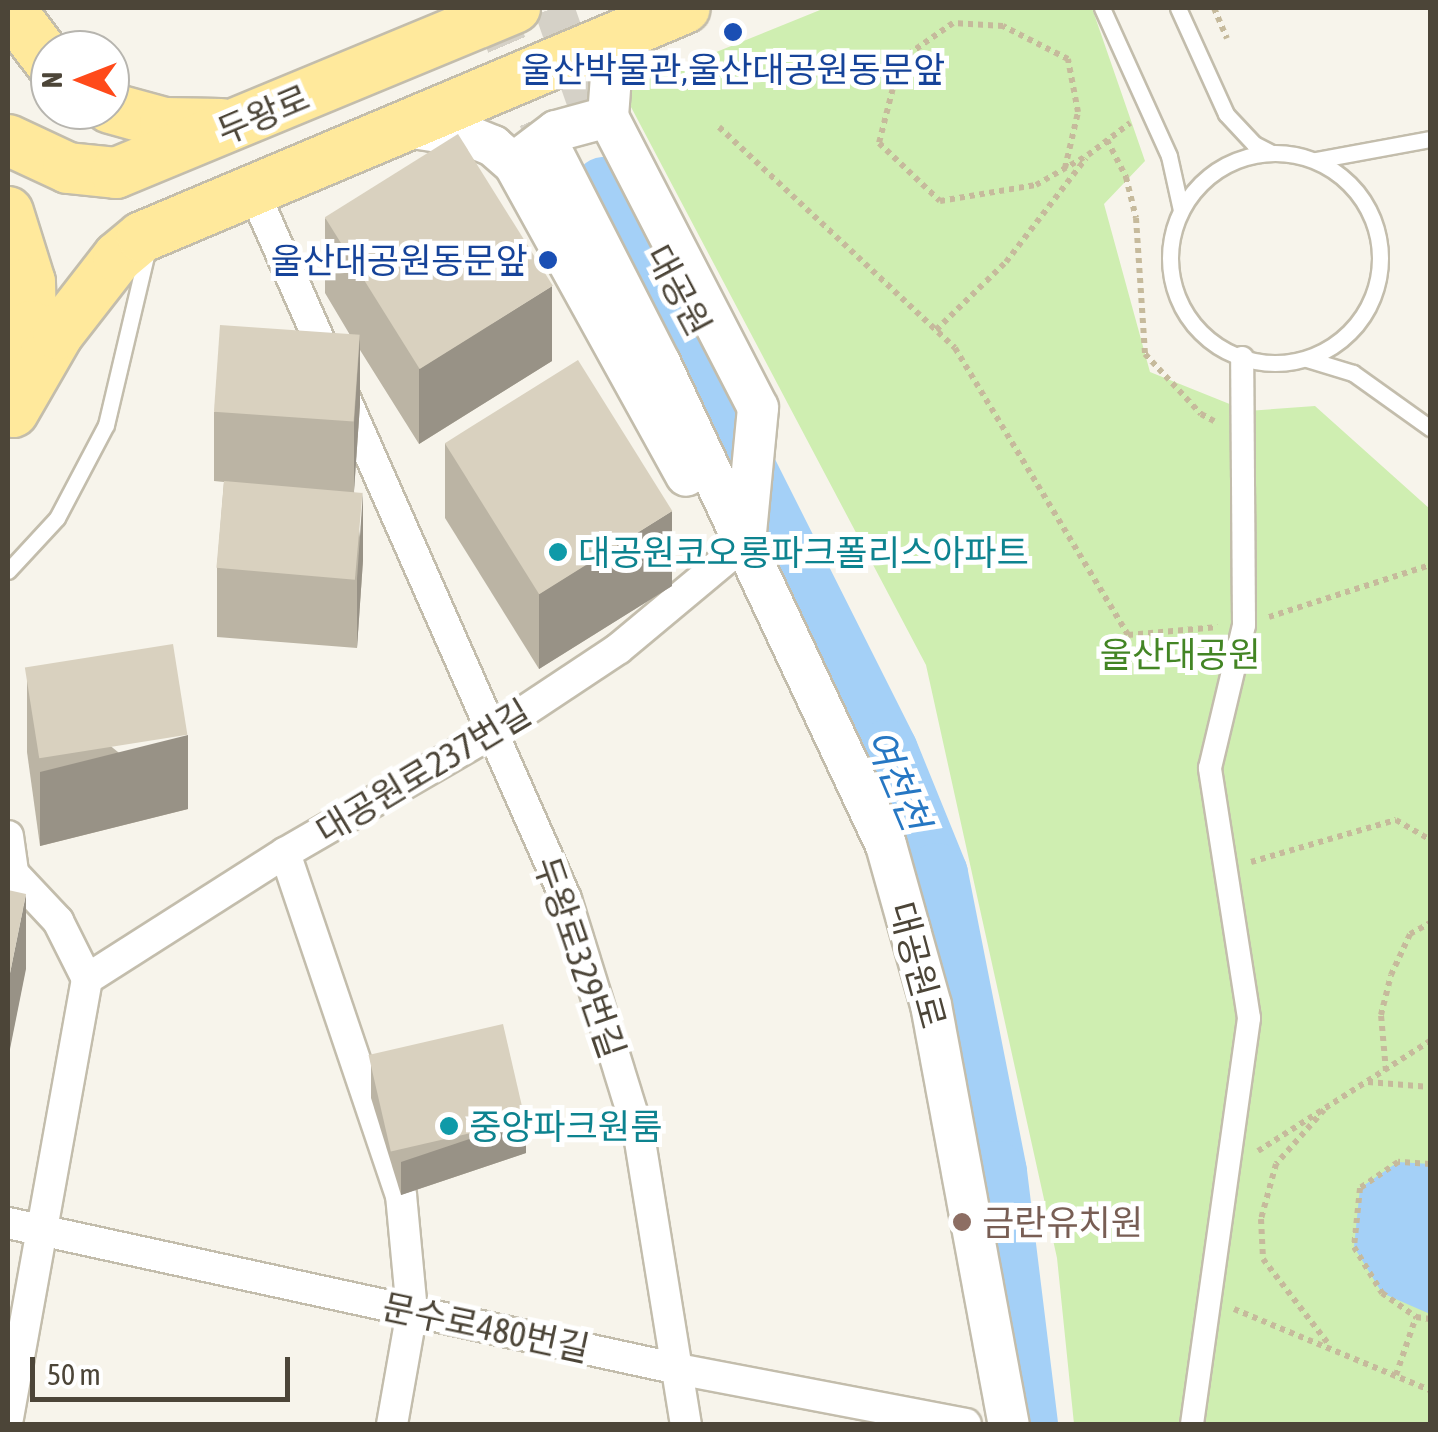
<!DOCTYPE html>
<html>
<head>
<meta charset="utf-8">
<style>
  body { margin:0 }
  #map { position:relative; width:1438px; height:1432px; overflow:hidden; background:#f7f4eb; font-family:"Asap Condensed","Noto Sans KR",sans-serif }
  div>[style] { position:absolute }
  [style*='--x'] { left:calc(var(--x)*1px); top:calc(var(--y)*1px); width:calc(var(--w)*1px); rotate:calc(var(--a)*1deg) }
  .green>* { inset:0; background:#cfeeb1 }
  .water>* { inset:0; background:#a4d0f7 }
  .river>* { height:62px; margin:-31px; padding:0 31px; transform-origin:31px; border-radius:31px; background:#a4d0f7 }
  .tertiary-tunnel>* { height:40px; margin-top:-20px; transform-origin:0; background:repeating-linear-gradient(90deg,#d5d1c7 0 40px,transparent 0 60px) }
  .path>* { height:6px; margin-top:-3px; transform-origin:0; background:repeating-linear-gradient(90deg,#c6ba9c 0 5px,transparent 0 10px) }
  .roads { filter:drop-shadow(2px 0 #c3bdac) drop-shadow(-2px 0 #c3bdac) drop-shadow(0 2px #c3bdac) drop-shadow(0 -2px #c3bdac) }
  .service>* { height:15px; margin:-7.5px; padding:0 7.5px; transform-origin:7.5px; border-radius:7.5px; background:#fff }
  .service>.ring { margin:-7.5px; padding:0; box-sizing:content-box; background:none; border:15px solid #fff; border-radius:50% }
  .pedestrian>* { height:22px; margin:-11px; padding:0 11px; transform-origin:11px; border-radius:11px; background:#fff }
  .minor>* { height:30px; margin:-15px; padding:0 15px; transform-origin:15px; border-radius:15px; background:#fff }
  .tertiary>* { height:40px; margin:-20px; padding:0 20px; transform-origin:20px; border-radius:20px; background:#fff }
  .primary>* { height:50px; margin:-25px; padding:0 25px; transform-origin:25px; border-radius:25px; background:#ffe99c }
  .wall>* { inset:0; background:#bbb4a4 }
  .shaded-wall>* { inset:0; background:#989286 }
  .building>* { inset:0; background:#d9d1bf; transform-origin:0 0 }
  .dots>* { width:28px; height:28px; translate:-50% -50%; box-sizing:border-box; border:5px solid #fff; border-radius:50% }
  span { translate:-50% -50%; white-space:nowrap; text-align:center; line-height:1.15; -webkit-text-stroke:10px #fff; paint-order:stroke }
  .transit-label { font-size:35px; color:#164399 }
  .right { translate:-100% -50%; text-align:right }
  .street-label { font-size:35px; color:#4c4538 }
  .culture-label { font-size:35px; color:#0d838f }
  .left { translate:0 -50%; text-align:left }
  .park-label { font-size:35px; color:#438524 }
  .education-label { font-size:35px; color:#785e54 }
  .water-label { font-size:38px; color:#2677c3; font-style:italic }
  .frame { position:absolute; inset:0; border:10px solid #4c4538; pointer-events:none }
  .north { position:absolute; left:30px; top:30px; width:100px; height:100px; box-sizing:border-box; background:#fff; border:2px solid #b7b5af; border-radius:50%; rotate:270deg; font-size:28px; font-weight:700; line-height:40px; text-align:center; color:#4c4538 }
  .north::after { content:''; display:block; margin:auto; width:35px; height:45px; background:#ff4a1a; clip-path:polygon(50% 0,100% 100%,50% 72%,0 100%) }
  .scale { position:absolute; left:30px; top:1357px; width:260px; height:45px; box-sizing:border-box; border:5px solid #4c4538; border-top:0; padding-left:12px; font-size:30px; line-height:35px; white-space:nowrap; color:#4c4538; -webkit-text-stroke:8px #fff; paint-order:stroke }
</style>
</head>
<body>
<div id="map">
  <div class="green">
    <i style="clip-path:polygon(825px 8px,1092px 8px,1145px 161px,1104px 204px,1150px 372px,1247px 411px,1315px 406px,1430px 509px,1430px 1424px,1074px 1424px,1057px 1258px,926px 665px,622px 90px)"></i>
  </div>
  <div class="water">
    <i style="clip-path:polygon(1398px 1162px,1430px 1164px,1430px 1314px,1382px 1293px,1354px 1247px,1360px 1188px)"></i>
  </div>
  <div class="river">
    <i style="--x:604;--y:188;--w:630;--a:63.31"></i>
    <i style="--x:887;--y:751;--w:133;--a:67.9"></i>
    <i style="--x:937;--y:874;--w:304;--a:78.8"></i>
    <i style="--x:996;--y:1172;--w:254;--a:83"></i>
  </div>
  <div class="tertiary-tunnel">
    <i style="--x:491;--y:8;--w:162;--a:66.8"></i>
    <i style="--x:554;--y:8;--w:139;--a:70.7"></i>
  </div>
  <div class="path">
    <i style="--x:1214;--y:8;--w:33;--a:67"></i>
    <i style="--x:719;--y:127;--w:323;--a:43.1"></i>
    <i style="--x:955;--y:348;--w:335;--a:58.9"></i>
    <i style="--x:1128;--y:635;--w:90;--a:-5.1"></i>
    <i style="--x:1107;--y:140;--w:42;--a:62.8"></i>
    <i style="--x:1126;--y:177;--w:42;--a:76.3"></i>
    <i style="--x:1136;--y:218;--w:136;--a:86.2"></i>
    <i style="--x:1145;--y:354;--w:82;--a:47"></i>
    <i style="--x:1201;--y:414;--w:15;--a:28"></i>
    <i style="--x:1065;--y:168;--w:57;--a:-76.9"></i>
    <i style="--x:1078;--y:112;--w:54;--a:-100.7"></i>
    <i style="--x:1068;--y:59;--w:73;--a:-153.1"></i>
    <i style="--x:1003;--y:26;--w:50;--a:-176.6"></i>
    <i style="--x:953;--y:23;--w:65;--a:145.1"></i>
    <i style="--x:900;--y:60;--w:86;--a:104.2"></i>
    <i style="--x:879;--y:143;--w:84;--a:43.6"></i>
    <i style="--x:940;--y:201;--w:97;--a:-9.5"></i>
    <i style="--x:1036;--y:185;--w:60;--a:-30"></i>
    <i style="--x:1088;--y:155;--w:53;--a:-37.3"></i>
    <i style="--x:936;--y:330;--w:98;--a:-44.2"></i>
    <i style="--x:1006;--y:262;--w:131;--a:-52.4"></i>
    <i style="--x:1269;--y:617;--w:169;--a:-17.9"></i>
    <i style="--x:1251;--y:862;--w:151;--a:-16.2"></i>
    <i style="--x:1396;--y:820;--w:39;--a:30"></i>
    <i style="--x:1386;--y:1071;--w:56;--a:-95.1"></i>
    <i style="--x:1381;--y:1015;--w:41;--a:-76"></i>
    <i style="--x:1391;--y:975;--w:45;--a:-65.1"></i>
    <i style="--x:1410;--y:934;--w:23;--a:-29"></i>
    <i style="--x:1368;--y:1082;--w:62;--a:4.6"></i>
    <i style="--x:1324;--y:1110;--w:72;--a:131.6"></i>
    <i style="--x:1276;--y:1164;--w:57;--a:105.3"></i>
    <i style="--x:1261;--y:1219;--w:40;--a:87.1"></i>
    <i style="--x:1263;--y:1259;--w:110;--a:52.4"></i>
    <i style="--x:1258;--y:1151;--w:204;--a:-32.6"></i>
    <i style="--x:1430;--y:1164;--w:32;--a:-176"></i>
    <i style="--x:1398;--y:1162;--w:46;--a:145.6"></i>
    <i style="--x:1360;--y:1188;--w:59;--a:95.8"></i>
    <i style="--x:1354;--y:1247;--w:54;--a:58.7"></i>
    <i style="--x:1382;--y:1293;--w:42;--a:35.2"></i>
    <i style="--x:1416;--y:1317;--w:14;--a:8"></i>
    <i style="--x:1234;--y:1309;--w:212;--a:22.5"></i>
    <i style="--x:1396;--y:1375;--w:61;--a:-71"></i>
  </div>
  <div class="roads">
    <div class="service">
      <i style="--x:1102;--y:8;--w:162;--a:65.6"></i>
      <i style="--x:1169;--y:156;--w:55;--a:77.5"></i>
      <i style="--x:1178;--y:8;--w:116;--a:65.6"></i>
      <i style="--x:1226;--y:114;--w:41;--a:47"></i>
      <i style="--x:1254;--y:144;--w:18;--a:27"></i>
      <i class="ring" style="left:1170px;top:153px;width:195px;height:195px"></i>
      <i style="--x:1316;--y:160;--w:116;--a:-10.4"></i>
      <i style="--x:1307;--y:359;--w:48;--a:16.9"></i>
      <i style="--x:1353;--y:373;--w:95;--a:35.5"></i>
      <i style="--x:8;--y:571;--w:72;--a:-47.2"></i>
      <i style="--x:57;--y:518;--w:105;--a:-62.2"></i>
      <i style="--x:106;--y:425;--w:178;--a:-76.7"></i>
    </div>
    <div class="pedestrian">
      <i style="--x:1192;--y:1424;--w:410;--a:-82"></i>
      <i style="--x:1249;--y:1018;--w:253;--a:-98.9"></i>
      <i style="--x:1210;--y:768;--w:147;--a:-76.6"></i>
      <i style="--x:1244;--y:625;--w:267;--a:-90.4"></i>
    </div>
    <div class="minor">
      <i style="--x:253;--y:190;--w:775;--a:66.18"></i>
      <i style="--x:566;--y:899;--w:247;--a:72.8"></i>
      <i style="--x:639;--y:1135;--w:293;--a:80.8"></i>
      <i style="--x:8;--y:836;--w:37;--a:82"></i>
      <i style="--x:13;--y:873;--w:66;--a:46.8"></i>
      <i style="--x:58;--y:921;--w:65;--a:63.4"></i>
      <i style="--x:87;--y:979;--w:446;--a:100.2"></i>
      <i style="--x:285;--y:853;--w:361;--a:71.3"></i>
      <i style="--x:401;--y:1195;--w:117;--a:84.6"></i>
      <i style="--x:412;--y:1311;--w:115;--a:100"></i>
      <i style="--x:87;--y:979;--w:235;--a:-32.5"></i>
      <i style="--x:285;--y:853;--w:237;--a:-30.1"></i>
      <i style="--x:490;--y:734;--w:154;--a:-33.6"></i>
      <i style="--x:618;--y:649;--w:165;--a:-39.8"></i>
      <i style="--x:8;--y:1223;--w:686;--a:12.29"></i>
      <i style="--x:678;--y:1369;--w:293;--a:10.8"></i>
    </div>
    <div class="tertiary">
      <i style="--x:624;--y:35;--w:43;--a:107.6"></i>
      <i style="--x:611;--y:76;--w:41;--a:94.2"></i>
      <i style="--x:608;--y:117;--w:327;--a:62.7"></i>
      <i style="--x:758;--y:408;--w:136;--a:95.5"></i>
      <i style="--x:406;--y:127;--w:66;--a:8.7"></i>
      <i style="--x:471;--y:137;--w:24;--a:22"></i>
      <i style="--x:493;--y:146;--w:28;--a:41"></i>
      <i style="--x:514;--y:164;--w:356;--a:61.1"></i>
      <i style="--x:555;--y:157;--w:231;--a:63"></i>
      <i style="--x:660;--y:363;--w:532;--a:64.88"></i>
      <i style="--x:886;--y:845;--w:166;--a:74.3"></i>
      <i style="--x:931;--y:1005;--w:426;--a:79.5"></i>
      <i style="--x:518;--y:160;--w:48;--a:-37.3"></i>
      <i style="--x:556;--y:131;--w:54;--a:-15.1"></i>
    </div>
    <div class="primary">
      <i style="--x:9;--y:8;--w:68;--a:52.8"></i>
      <i style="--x:110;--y:108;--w:57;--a:15.3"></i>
      <i style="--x:165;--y:123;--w:56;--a:1"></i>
      <i style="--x:8;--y:140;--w:66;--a:25"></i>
      <i style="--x:68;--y:168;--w:48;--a:5.9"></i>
      <i style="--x:116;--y:173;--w:432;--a:-22.5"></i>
      <i style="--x:8;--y:212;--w:73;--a:72.6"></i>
      <i style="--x:30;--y:282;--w:44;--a:88.7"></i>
      <i style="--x:31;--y:326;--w:52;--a:98.9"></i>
      <i style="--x:13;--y:412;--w:90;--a:-60"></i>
      <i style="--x:58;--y:334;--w:98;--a:-52.1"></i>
      <i style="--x:118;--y:257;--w:31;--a:-40"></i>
      <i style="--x:142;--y:237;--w:589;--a:-22.87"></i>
    </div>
  </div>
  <div class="wall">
    <i style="clip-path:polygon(325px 218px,552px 361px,419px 444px,360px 350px,360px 404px,354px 491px,363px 560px,357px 648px,217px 637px,217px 568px,224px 482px,214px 481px,214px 412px,350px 335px,325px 293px)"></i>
    <i style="clip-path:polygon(445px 443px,672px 586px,539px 669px,445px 518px)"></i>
    <i style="clip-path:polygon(27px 678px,188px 809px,40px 846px,27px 752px)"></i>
    <i style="clip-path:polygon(371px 1065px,526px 1153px,401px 1195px,371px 1098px)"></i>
  </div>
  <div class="shaded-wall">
    <i style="clip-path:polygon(552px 286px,552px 361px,419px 444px,419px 369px)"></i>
    <i style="clip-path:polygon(360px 335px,360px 404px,354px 491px,354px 423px)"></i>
    <i style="clip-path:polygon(363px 492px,363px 560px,357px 648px,357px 579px)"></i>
    <i style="clip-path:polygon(672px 511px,672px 586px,539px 669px,539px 594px)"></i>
    <i style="clip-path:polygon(188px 735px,188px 809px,40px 846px,40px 772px)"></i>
    <i style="clip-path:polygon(26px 894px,26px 969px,8px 1059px,8px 983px)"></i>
    <i style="clip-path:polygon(526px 1120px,526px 1153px,401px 1195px,401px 1162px)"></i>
  </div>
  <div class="building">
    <i style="left:458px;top:134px;width:179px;height:157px;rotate:58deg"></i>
    <i style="left:220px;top:325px;width:140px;height:87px;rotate:4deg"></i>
    <i style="left:578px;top:360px;width:178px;height:157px;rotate:58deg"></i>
    <i style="left:224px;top:481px;width:139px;height:87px;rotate:5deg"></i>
    <i style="left:173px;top:644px;width:92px;height:150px;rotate:81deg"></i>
    <i style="clip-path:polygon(8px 890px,26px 894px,8px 983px)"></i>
    <i style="left:503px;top:1024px;width:99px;height:138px;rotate:77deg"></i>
  </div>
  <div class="dots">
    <i style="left:733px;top:32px;background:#1a4fb4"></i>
    <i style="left:548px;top:260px;background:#1a4fb4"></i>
    <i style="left:558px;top:552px;background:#0f9aa8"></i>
    <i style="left:449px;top:1126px;background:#0f9aa8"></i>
    <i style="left:962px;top:1222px;background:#8d6e63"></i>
  </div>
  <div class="transit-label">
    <span style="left:733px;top:69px">울산박물관,울산대공원동문앞</span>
    <span class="right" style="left:528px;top:260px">울산대공원동문앞</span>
  </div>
  <div class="street-label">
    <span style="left:263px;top:114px;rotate:-23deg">두왕로</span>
    <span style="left:679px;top:290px;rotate:62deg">대공원</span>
    <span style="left:423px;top:771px;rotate:-31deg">대공원로237번길</span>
    <span style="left:580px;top:957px;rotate:71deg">두왕로329번길</span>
    <span style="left:918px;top:965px;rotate:75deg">대공원로</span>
    <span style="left:486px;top:1327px;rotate:12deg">문수로480번길</span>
  </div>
  <div class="culture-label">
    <span class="left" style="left:578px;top:552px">대공원코오롱파크폴리스아파트</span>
    <span class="left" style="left:469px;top:1126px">중앙파크원룸</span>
  </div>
  <div class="park-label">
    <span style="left:1180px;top:654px">울산대공원</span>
  </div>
  <div class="education-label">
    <span class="left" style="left:982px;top:1222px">금란유치원</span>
  </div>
  <div class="water-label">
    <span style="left:897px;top:780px;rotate:67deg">여천천</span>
  </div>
  <div class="frame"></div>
  <div class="north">N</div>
  <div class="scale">50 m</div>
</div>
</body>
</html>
